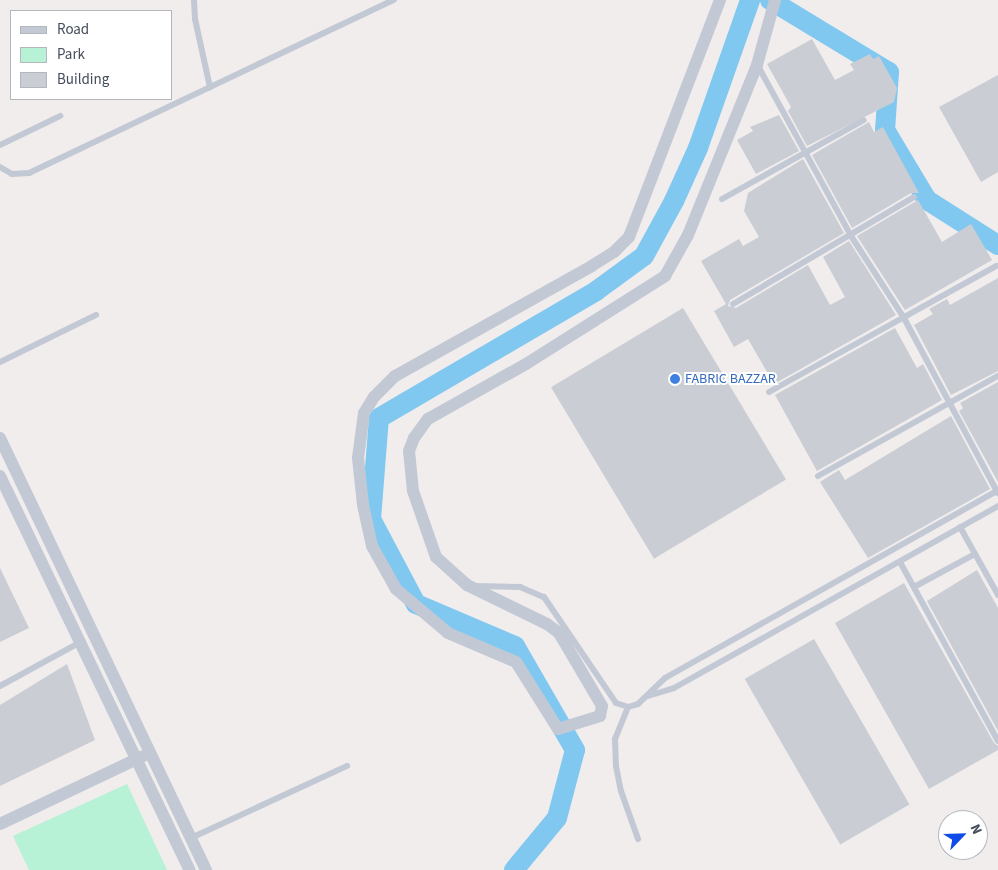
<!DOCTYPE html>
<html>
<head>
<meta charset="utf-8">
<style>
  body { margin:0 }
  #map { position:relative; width:998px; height:870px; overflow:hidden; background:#f0edec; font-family:"Source Sans 3",sans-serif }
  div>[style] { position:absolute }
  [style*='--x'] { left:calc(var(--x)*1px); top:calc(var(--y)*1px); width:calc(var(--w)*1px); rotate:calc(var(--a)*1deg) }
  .green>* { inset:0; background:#b7f1d6 }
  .river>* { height:20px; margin:-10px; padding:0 10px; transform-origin:10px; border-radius:10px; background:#81c8f1 }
  .building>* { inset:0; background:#cbcdd5; transform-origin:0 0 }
  .lane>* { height:6px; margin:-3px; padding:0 3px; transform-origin:3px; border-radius:3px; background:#c2c9d5 }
  .street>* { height:12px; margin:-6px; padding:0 6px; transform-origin:6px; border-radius:6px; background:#c2c9d5 }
  .dots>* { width:14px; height:14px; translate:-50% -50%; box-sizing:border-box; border:2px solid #fff; border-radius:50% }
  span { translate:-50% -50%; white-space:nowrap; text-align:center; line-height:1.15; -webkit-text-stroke:4px #fff; paint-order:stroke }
  .shop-label { font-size:14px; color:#366cbe }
  .left { translate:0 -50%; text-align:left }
  .legend { position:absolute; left:10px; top:10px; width:162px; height:90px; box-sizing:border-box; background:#fff; border:1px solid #b4b8bd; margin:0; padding:6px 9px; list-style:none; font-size:15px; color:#444d5b }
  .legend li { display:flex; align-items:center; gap:10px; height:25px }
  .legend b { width:25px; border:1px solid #b4b8bd }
  .north { position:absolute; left:938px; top:810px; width:50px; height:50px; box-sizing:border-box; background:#fff; border:1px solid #b4b8bd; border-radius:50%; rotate:66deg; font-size:14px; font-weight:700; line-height:20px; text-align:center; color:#444d5b }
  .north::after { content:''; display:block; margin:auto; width:18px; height:22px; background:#0e4be8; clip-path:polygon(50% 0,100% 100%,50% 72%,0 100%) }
</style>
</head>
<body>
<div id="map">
  <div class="green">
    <i style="clip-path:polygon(127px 784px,167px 870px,29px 870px,13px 836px)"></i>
  </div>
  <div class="river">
    <i style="--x:770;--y:0;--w:139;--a:31.2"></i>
    <i style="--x:889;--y:72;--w:58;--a:93.9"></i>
    <i style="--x:885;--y:130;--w:82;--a:59"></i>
    <i style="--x:927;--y:200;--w:84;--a:32.4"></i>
    <i style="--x:514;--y:870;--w:67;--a:-50.4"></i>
    <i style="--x:557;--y:818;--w:70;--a:-75.2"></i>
    <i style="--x:575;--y:750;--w:120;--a:-120"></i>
    <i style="--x:515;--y:646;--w:108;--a:-157"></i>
    <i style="--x:416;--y:604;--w:96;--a:-117.9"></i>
    <i style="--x:371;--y:519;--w:101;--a:-85.5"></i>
    <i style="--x:379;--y:418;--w:251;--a:-30.3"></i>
    <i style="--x:596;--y:291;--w:59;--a:-36.1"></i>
    <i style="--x:644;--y:256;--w:63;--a:-61.4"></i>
    <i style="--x:674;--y:201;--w:58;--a:-65.6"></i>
    <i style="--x:698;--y:148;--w:157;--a:-70.6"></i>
  </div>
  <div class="building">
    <i style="clip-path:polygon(812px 39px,835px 80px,854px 70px,850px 64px,870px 54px,873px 59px,879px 56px,897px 88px,894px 102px,807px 146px,788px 111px,791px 107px,767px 64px)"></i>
    <i style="clip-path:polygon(998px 75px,998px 172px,981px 182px,939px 107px)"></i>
    <i style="clip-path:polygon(779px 115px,799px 151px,756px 174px,737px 140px,753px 131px,750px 127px)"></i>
    <i style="clip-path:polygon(869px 122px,874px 132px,883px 127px,919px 193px,911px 193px,852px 228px,812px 155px)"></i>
    <i style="clip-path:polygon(803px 159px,844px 233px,730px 300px,728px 306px,736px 308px,808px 265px,830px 305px,845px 297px,823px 257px,849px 241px,896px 315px,774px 384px,748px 339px,734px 347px,714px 311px,726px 304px,701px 261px,739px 239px,743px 246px,759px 237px,744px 211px,748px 193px)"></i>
    <i style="clip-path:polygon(918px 200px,942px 242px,971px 224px,992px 260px,905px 310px,857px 236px)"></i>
    <i style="clip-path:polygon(998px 278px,998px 371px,951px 395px,914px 325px,933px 314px,929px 309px,947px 299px,950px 305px)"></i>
    <i style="left:683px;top:308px;width:200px;height:154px;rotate:59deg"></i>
    <i style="clip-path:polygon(895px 328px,917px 368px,923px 364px,942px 400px,817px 471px,775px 395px)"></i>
    <i style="clip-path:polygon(998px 382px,998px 482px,959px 411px,963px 408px,960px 403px)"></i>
    <i style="clip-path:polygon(951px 416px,990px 489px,868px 558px,820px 482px,839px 470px,845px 480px)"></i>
    <i style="clip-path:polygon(0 568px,29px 628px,0 642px)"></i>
    <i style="clip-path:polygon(977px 570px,998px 608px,998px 731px,927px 601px)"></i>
    <i style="clip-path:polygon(904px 583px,994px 743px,998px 746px,998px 750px,929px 789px,835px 623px)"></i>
    <i style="left:814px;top:639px;width:191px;height:80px;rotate:60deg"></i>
    <i style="clip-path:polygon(67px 664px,95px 740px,0 786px,0 705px)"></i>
  </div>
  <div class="lane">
    <i style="--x:194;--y:0;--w:19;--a:87"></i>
    <i style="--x:195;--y:19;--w:70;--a:77.6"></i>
    <i style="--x:758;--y:66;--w:194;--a:61.3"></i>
    <i style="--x:851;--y:236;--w:98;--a:57.1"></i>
    <i style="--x:904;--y:318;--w:199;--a:61.8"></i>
    <i style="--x:0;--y:145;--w:67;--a:-25.8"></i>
    <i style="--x:0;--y:167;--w:14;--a:30"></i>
    <i style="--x:12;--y:174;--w:17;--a:-3"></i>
    <i style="--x:29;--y:173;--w:404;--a:-25.4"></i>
    <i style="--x:722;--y:199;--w:162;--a:-29.1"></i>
    <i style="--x:733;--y:304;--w:210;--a:-30.6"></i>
    <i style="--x:0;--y:362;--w:107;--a:-26.1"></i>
    <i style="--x:769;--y:392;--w:260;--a:-29"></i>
    <i style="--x:818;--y:476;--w:206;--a:-29.1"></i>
    <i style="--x:960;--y:527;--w:78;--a:60.8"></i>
    <i style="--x:900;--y:562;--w:204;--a:61.3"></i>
    <i style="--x:475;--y:586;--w:45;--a:1.3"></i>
    <i style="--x:520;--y:587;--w:26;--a:23"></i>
    <i style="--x:544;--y:597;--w:128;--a:55.8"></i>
    <i style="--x:616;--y:703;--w:13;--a:18"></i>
    <i style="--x:628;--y:707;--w:10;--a:-17"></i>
    <i style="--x:638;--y:704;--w:37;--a:-44"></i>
    <i style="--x:665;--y:678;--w:382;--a:-29.4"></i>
    <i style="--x:914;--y:587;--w:69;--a:-28.4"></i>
    <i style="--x:0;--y:686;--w:90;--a:-28.6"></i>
    <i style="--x:648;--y:696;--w:27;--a:-17"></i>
    <i style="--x:674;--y:688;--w:372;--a:-29.3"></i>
    <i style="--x:628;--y:707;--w:35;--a:112"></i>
    <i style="--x:615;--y:739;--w:27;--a:88"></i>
    <i style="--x:616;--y:766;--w:25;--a:79"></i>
    <i style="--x:621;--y:791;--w:51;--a:70.5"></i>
    <i style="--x:191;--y:838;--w:172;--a:-24.8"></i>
  </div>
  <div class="street">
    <i style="--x:720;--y:0;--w:254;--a:111"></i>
    <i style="--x:629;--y:237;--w:21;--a:135"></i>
    <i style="--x:614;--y:252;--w:26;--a:148"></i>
    <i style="--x:592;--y:266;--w:226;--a:150.8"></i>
    <i style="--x:395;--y:376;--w:30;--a:135"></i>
    <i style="--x:374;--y:397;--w:19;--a:122"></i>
    <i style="--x:364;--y:413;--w:45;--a:97.6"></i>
    <i style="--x:358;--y:458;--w:47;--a:83.9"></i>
    <i style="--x:363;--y:505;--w:42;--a:77.6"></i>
    <i style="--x:372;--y:546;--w:49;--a:60.8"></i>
    <i style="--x:396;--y:589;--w:68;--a:40.2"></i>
    <i style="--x:448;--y:633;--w:74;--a:23.1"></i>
    <i style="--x:516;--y:662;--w:79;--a:57.9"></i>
    <i style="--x:558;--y:729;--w:44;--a:-17.2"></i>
    <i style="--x:600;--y:716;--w:10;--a:-79"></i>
    <i style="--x:602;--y:706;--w:85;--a:-120.5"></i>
    <i style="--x:559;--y:633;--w:15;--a:-143"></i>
    <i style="--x:547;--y:624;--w:89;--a:-154"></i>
    <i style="--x:467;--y:585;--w:42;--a:-137.9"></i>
    <i style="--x:436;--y:557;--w:70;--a:-109.2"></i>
    <i style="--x:413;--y:491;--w:40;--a:-95.7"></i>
    <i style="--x:409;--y:451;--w:14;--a:-69"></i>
    <i style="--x:414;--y:438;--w:24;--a:-54"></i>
    <i style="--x:428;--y:419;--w:112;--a:-29.3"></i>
    <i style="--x:526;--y:364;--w:165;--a:-32.3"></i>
    <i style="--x:665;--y:276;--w:47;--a:-60.7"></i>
    <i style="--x:688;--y:235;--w:183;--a:-67.9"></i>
    <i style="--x:757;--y:65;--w:67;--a:-74.5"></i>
    <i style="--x:0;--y:438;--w:479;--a:64.5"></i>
    <i style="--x:0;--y:476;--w:437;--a:64.3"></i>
    <i style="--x:0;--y:824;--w:158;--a:-25.4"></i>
  </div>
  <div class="dots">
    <i style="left:675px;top:379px;background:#3f7fe0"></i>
  </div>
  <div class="shop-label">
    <span class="left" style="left:685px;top:379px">FABRIC BAZZAR</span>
  </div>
  <ul class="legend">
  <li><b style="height:6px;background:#c2c9d5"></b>Road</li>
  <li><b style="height:14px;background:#b7f1d6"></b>Park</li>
  <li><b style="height:14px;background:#cbcdd5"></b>Building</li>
  </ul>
  <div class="north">N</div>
</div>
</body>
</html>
